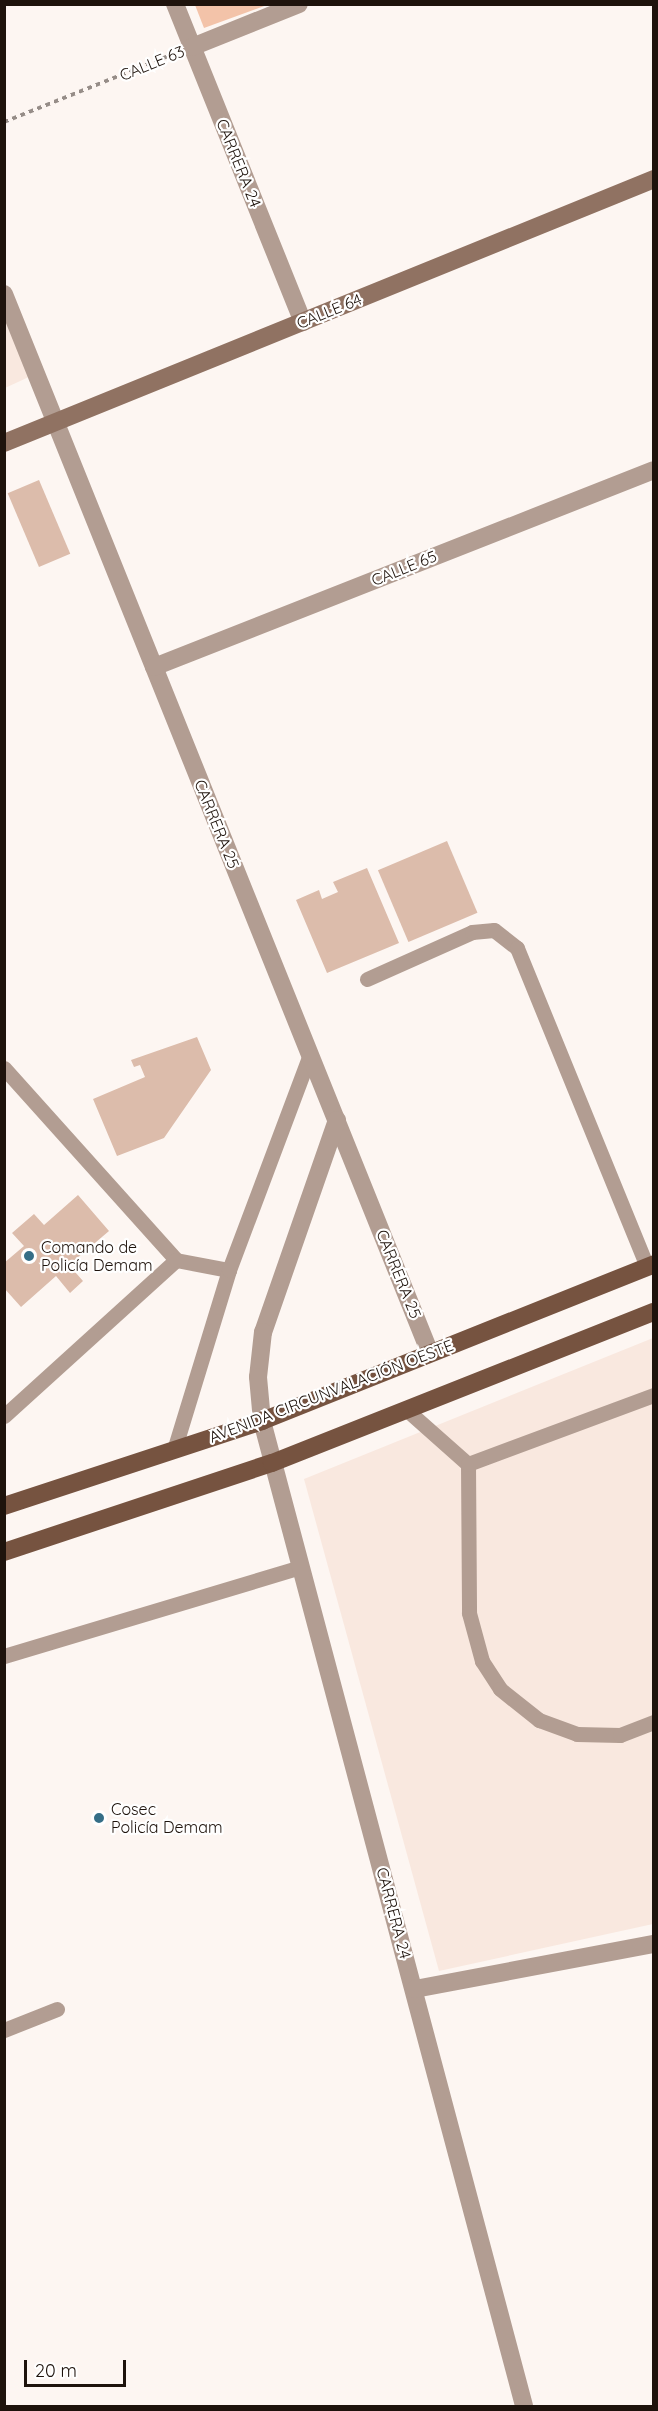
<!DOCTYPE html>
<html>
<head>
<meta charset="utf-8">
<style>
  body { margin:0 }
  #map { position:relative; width:658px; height:2411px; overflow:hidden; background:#fdf6f2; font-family:Quicksand,sans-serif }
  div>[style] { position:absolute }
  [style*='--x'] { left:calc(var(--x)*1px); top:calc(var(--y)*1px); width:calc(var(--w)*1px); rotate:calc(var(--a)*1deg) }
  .built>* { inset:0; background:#f9e8df }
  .green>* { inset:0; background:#f3c3a9 }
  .building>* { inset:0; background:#dcbcab; transform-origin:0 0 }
  .path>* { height:4px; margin-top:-2px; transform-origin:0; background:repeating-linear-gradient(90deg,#968d88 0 4.5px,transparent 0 9px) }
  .lane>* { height:15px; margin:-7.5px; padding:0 7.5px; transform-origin:7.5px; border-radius:7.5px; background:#b29d92 }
  .street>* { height:18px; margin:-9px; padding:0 9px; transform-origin:9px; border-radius:9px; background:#b29d92 }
  .secondary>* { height:18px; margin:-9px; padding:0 9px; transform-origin:9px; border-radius:9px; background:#907262 }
  .primary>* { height:18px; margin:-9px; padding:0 9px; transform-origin:9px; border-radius:9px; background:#765340 }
  .dots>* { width:16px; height:16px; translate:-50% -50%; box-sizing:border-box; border:3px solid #fff; border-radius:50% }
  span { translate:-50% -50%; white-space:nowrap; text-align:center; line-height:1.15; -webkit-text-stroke:4.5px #fff; paint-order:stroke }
  .street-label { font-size:16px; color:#1e130c }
  .poi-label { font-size:16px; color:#1e130c }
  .left { translate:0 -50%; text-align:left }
  .frame { position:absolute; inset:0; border:6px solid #1e130c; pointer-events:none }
  .scale { position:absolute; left:24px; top:2360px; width:102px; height:27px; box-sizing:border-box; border:3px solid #1e130c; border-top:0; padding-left:8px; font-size:18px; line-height:21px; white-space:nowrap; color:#1e130c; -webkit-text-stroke:4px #fff; paint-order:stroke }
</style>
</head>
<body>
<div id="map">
  <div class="built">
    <i style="clip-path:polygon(4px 311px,31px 376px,5px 388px,4px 388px)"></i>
    <i style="clip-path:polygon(653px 1338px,653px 1924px,439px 1971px,304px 1479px)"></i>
  </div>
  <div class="green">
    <i style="clip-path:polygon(195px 5px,267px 5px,204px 28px)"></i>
  </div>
  <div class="building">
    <i style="left:39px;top:480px;width:80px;height:34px;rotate:67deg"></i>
    <i style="left:447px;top:841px;width:78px;height:75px;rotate:67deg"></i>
    <i style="clip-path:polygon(367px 868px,399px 943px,327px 973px,296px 900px,319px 890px,322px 899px,338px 892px,333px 882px)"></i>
    <i style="clip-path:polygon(197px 1037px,211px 1070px,164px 1138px,117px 1156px,93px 1099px,145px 1077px,140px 1065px,134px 1067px,131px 1060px)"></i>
    <i style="clip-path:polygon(78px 1195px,109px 1231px,69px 1265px,83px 1281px,70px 1293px,56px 1276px,21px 1307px,4px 1288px,4px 1263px,24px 1246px,12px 1233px,34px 1214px,44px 1225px)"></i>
  </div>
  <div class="path">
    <i style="--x:4;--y:122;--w:177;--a:-21.9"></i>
  </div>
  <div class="lane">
    <i style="--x:367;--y:979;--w:115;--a:-24.1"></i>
    <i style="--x:472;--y:932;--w:22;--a:-5"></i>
    <i style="--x:494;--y:930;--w:29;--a:38"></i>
    <i style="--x:517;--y:948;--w:344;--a:67.8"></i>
    <i style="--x:4;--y:1068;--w:258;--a:48.1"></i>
    <i style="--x:408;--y:1411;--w:80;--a:41.5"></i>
    <i style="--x:468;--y:1464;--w:149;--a:89.6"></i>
    <i style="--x:469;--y:1613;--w:50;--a:74.8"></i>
    <i style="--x:482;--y:1661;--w:33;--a:57"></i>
    <i style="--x:500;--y:1689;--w:50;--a:38.5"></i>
    <i style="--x:539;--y:1720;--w:40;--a:20.2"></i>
    <i style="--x:577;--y:1734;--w:43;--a:1.3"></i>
    <i style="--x:620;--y:1735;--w:36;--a:-21"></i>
    <i style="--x:4;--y:1416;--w:232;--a:-42.2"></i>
    <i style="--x:176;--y:1260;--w:54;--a:10.7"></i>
    <i style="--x:174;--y:1450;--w:188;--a:-73"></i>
    <i style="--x:229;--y:1270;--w:230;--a:-69.4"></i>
    <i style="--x:468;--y:1464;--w:198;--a:-20.4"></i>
    <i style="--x:4;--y:1656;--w:310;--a:-16.7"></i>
    <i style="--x:4;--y:2030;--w:57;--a:-21.6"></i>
  </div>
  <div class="street">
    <i style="--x:175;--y:4;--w:343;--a:68.1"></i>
    <i style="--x:192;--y:47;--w:115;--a:-21.9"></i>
    <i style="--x:4;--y:294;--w:1141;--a:68.09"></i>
    <i style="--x:154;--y:667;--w:537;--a:-21.5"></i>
    <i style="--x:337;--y:1120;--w:225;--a:109.2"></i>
    <i style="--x:263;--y:1332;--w:45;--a:96.3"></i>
    <i style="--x:258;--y:1377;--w:44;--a:84.8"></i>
    <i style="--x:262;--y:1421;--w:1019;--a:75.1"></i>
    <i style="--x:415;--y:1989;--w:243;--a:-10.7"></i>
  </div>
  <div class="secondary">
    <i style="--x:4;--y:443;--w:702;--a:-22.1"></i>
  </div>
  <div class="primary">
    <i style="--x:4;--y:1506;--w:272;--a:-18.2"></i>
    <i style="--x:262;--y:1421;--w:422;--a:-21.8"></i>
    <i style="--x:4;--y:1552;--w:282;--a:-18.4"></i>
    <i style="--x:272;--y:1463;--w:411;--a:-21.6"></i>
  </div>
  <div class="dots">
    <i style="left:29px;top:1256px;background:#356e87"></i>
    <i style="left:99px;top:1818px;background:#356e87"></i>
  </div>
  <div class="street-label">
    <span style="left:152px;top:63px;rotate:-22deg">CALLE 63</span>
    <span style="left:239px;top:163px;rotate:68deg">CARRERA 24</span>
    <span style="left:329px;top:311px;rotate:-22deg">CALLE 64</span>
    <span style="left:404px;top:568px;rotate:-22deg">CALLE 65</span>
    <span style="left:217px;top:824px;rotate:68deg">CARRERA 25</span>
    <span style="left:399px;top:1274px;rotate:68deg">CARRERA 25</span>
    <span style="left:331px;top:1391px;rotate:-21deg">AVENIDA CIRCUNVALACIÓN OESTE</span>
    <span style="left:394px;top:1913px;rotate:75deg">CARRERA 24</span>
  </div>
  <div class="poi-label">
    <span class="left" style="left:41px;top:1256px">Comando de<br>Policía Demam</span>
    <span class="left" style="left:111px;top:1818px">Cosec<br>Policía Demam</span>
  </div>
  <div class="frame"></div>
  <div class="scale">20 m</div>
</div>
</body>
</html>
